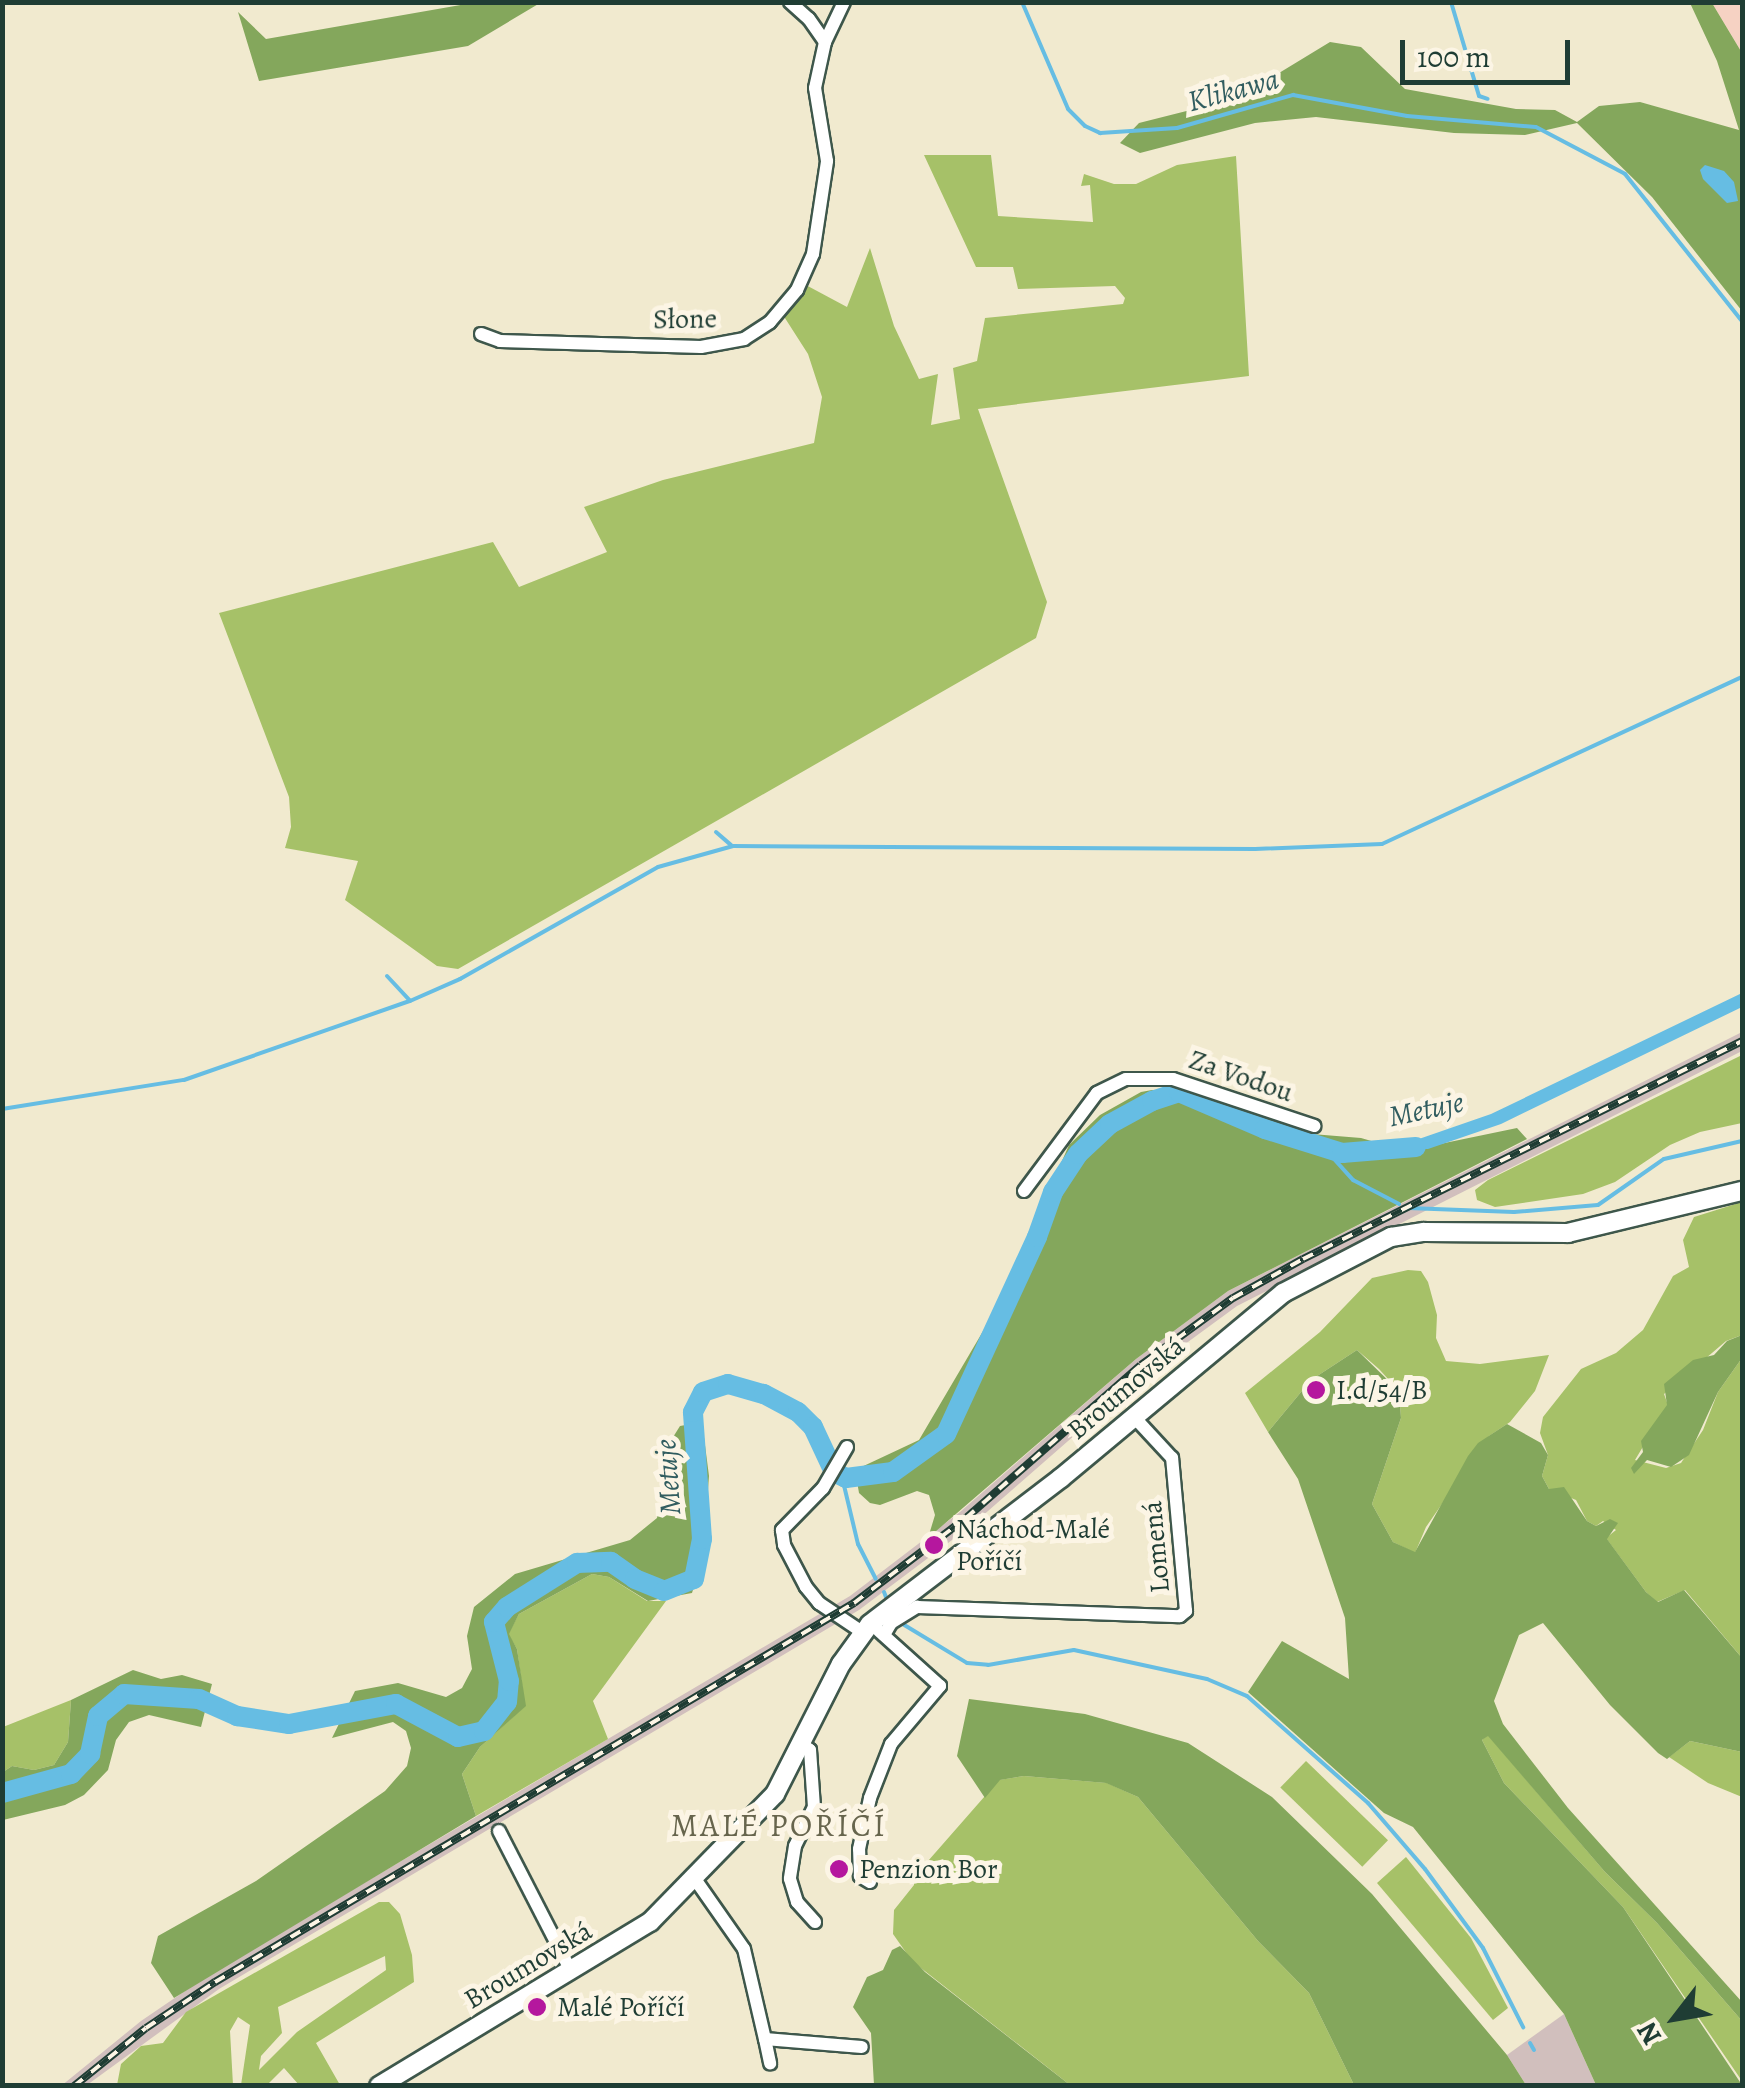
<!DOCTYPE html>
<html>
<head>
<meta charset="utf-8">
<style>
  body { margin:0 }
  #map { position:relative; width:1745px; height:2088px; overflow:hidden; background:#f1eacf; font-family:Alegreya,serif }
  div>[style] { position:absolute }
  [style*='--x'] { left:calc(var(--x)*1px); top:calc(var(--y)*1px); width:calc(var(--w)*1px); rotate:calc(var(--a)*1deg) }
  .built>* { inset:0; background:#f6d2c3 }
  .industrial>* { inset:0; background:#d1bfbd }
  .green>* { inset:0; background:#a6c168; transform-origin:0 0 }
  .forest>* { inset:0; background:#84a75c }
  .water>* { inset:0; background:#66bde3 }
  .stream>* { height:4px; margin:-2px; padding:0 2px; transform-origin:2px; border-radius:2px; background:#66bde3 }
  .river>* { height:20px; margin:-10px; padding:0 10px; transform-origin:10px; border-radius:10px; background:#66bde3 }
  .roads { filter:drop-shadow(2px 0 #3e574b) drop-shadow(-2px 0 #3e574b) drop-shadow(0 2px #3e574b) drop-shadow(0 -2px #3e574b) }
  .street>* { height:12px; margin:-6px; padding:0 6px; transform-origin:6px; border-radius:6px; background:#fff }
  .secondary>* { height:18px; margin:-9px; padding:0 9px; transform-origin:9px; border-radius:9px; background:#fff }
  .rail>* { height:8px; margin-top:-4px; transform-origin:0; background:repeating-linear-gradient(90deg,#fcf5e5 0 11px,#1f3d34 0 22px); box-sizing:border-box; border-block:2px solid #1f3d34 }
  .dots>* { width:28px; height:28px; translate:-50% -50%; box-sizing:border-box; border:5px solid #fcf5e5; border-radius:50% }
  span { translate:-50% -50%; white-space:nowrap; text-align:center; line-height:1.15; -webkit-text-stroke:10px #fcf5e5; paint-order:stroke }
  .street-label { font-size:28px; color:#1f3d34 }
  .poi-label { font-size:28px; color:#1f3d34 }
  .left { translate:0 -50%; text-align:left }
  .water-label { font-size:30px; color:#315d60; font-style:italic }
  .quarter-label { font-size:32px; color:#67654d; letter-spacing:2.5px }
  .frame { position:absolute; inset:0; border:5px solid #1f3d34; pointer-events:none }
  .north { position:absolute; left:1625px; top:1968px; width:100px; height:100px; -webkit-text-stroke:8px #fcf5e5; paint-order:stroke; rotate:239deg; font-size:28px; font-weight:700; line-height:40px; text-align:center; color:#1f3d34 }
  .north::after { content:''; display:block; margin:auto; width:35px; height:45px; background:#1f3d34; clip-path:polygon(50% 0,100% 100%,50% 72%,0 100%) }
  .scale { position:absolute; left:1400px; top:40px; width:170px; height:45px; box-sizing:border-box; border:5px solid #1f3d34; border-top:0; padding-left:12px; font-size:30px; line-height:35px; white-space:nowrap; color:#1f3d34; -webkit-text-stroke:8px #fcf5e5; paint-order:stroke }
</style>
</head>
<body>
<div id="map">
  <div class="built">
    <i style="clip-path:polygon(1712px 3px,1742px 3px,1742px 53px)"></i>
  </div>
  <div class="industrial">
    <i style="clip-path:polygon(1742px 1032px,1742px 1051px,1237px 1306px,1147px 1372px,972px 1525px,859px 1610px,219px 1989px,87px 2085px,61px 2086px,141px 2021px,210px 1974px,850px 1596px,960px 1512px,1136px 1359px,1228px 1291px)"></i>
    <i style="clip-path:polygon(1564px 2014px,1596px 2085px,1526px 2085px,1507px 2055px)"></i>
  </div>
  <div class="green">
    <i style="clip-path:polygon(924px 155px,991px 155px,998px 216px,1093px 222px,1090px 185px,1081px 186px,1084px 174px,1114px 184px,1136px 184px,1177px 165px,1236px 156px,1249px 376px,978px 409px,1047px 602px,1036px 638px,458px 969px,437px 966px,345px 900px,358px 861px,285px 848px,291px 827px,289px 797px,219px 613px,493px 542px,519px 587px,607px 552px,584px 507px,663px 480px,814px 443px,822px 397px,808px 354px,783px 315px,804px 284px,847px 307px,870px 248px,894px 326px,919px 379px,938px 374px,931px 425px,960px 419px,953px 368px,977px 361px,985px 318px,1123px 304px,1125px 298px,1115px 286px,1018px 289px,1013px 267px,976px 267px)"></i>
    <i style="clip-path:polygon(1742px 1055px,1742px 1123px,1700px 1132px,1670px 1145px,1615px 1182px,1583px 1194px,1495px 1207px,1477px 1200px,1475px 1190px,1488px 1180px)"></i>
    <i style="clip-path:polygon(1742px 1202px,1742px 1335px,1726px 1341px,1664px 1394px,1668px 1405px,1635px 1460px,1666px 1468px,1681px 1463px,1703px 1430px,1718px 1392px,1742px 1358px,1742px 1658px,1685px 1590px,1657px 1602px,1646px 1592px,1606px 1538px,1616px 1530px,1603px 1521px,1596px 1526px,1587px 1521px,1576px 1500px,1549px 1489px,1542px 1476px,1548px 1455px,1540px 1433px,1543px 1417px,1581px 1369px,1616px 1353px,1643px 1330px,1673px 1276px,1689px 1267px,1683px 1240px,1694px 1217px)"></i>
    <i style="clip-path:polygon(1408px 1270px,1421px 1271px,1428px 1282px,1437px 1315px,1436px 1338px,1446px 1361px,1480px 1364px,1549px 1355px,1535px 1391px,1510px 1422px,1489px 1436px,1426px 1527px,1415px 1553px,1393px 1542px,1372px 1504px,1401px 1418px,1399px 1391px,1379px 1369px,1357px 1350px,1311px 1380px,1268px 1432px,1245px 1393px,1320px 1332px,1372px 1278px)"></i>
    <i style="clip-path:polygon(592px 1574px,609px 1577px,647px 1601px,666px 1601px,593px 1701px,608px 1739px,476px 1816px,462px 1774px,480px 1747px,525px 1706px,517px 1649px,508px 1634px,519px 1614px)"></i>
    <i style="clip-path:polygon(71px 1700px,68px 1742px,54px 1765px,34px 1770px,12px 1766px,3px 1772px,3px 1727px)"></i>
    <i style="clip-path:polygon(1488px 1735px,1605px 1872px,1657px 1923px,1742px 2021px,1742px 2081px,1623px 1907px,1504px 1783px,1482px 1740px)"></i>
    <i style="clip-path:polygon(1690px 1741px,1742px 1752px,1742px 1797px,1708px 1783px,1669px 1757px)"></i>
    <i style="left:1306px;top:1761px;width:114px;height:37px;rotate:44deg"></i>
    <i style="clip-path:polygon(1024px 1776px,1107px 1783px,1138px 1797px,1258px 1941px,1309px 1993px,1354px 2085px,1070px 2085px,912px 1961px,893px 1934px,894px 1910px,914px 1885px,914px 1877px,999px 1780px)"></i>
    <i style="clip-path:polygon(1406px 1857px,1471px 1938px,1508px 2008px,1493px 2020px,1377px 1883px)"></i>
    <i style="clip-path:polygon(evenodd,379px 1902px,389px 1902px,400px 1914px,412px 1955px,414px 1982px,316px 2043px,340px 2085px,299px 2085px,284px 2068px,267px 2085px,241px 2085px,250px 2025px,238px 2017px,230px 2031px,233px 2085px,117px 2085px,121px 2064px,141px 2046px,163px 2043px,186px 2012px,379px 1902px,385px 1956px,386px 1970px,297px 2032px,259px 2070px,261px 2056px,282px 2033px,278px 2007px,385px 1956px)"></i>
  </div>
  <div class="forest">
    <i style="clip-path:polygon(472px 3px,540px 3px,468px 46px,259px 81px,238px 12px,266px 39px)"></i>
    <i style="clip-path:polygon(1690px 3px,1712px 3px,1742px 53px,1742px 311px,1652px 197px,1577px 123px,1525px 135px,1454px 133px,1316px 117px,1255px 123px,1140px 153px,1120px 143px,1139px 123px,1238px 98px,1330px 42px,1361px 47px,1405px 89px,1516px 109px,1555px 110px,1577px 122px,1599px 106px,1640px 102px,1739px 130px,1717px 61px)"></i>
    <i style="clip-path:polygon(1152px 1090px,1225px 1103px,1312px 1134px,1361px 1138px,1406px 1151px,1517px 1128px,1527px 1139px,1228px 1291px,1136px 1359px,928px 1538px,935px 1515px,929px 1495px,917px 1491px,880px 1505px,870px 1503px,859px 1493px,855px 1470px,919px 1440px,999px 1304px,1069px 1145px,1100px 1115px,1141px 1092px)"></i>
    <i style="clip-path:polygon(1742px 1335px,1742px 1358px,1718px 1392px,1689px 1455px,1671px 1467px,1647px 1460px,1634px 1474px,1631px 1468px,1643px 1452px,1641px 1441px,1667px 1405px,1664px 1384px,1693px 1360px,1714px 1355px,1727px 1341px)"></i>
    <i style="clip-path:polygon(1357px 1350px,1399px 1391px,1401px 1418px,1372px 1504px,1393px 1542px,1415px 1552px,1468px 1456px,1478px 1443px,1507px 1424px,1541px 1443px,1548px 1455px,1542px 1476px,1549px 1489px,1564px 1487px,1587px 1521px,1596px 1526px,1610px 1519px,1618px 1523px,1607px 1539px,1646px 1592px,1658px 1602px,1684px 1590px,1742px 1658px,1742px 1752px,1690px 1741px,1667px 1759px,1658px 1753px,1610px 1705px,1543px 1623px,1519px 1635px,1494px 1701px,1503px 1724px,1568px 1808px,1742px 2002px,1742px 2021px,1657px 1923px,1605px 1872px,1488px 1736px,1482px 1740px,1504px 1783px,1623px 1907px,1742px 2085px,1596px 2085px,1564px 2014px,1413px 1827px,1384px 1813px,1248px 1692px,1282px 1641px,1349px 1679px,1345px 1618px,1298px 1479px,1268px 1432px,1311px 1380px)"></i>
    <i style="clip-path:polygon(702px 1422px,709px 1476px,703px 1557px,692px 1593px,648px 1601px,609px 1577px,592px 1574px,519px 1614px,509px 1634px,517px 1649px,526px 1706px,480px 1747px,462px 1774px,476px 1816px,174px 1998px,151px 1963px,158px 1936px,256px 1881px,385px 1791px,407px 1766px,411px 1748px,406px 1731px,393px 1722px,332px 1738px,355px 1691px,398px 1683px,446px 1697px,462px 1688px,472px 1669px,467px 1636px,474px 1607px,515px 1574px,630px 1540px,657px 1518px,670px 1442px,680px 1426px)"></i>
    <i style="clip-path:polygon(133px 1670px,161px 1679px,182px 1675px,212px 1684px,201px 1727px,149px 1715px,129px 1722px,116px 1740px,108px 1770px,84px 1795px,65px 1805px,3px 1820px,3px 1772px,12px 1766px,34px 1770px,54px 1765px,68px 1742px,71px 1700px)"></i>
    <i style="clip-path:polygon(969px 1699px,1085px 1714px,1188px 1743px,1272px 1797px,1372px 1894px,1507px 2055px,1526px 2085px,1354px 2085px,1309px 1993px,1258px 1941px,1138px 1797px,1106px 1783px,1024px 1776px,1000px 1780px,985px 1798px,957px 1756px)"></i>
    <i style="clip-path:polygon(900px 1946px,925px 1972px,1070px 2085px,874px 2085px,871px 2033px,853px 2007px,867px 1977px,883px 1970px,892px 1950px)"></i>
  </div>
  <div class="water">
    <i style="clip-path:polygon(1705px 165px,1724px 171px,1734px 182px,1738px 201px,1727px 203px,1703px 179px,1700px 170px)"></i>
    <i style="clip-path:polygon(1742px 993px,1742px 1007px,1501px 1124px,1428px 1149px,1390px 1149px,1491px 1114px)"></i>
  </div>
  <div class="stream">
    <i style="--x:1022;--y:2;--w:116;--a:66.7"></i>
    <i style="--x:1068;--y:109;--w:24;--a:45"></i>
    <i style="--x:1085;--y:126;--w:17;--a:25"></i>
    <i style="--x:1100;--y:133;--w:77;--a:-3.7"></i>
    <i style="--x:1177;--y:128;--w:121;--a:-15.9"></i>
    <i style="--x:1293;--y:95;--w:116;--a:10.4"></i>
    <i style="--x:1407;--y:116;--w:129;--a:4.9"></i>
    <i style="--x:1536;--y:127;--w:101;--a:27.8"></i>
    <i style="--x:1625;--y:174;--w:188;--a:51.5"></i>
    <i style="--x:1451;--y:2;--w:98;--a:73.4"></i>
    <i style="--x:1479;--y:96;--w:9;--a:18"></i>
    <i style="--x:716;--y:832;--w:20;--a:41"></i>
    <i style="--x:387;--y:976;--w:34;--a:47"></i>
    <i style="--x:2;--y:1109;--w:184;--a:-9.1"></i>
    <i style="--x:184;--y:1080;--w:239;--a:-19.3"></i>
    <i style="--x:410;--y:1001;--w:55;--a:-23.7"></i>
    <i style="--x:460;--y:979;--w:227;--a:-29.5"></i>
    <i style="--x:658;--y:867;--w:78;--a:-15.6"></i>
    <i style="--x:733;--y:846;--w:522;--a:0.33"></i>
    <i style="--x:1255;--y:849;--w:127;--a:-2.3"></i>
    <i style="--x:1382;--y:844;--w:397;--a:-24.9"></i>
    <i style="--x:1325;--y:1149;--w:42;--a:47.9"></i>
    <i style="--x:1353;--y:1180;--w:52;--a:27.6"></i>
    <i style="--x:1408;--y:1208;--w:106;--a:2.2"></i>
    <i style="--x:1514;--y:1212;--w:84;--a:-4.8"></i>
    <i style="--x:1598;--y:1205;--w:80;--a:-34.9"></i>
    <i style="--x:1664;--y:1159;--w:80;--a:-13"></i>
    <i style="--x:842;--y:1477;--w:69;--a:76.6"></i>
    <i style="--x:858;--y:1544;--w:39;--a:63"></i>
    <i style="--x:884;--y:1592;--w:5;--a:68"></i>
    <i style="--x:901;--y:1623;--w:77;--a:31.2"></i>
    <i style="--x:967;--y:1663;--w:21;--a:5"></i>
    <i style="--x:988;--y:1665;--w:87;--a:-9.9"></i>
    <i style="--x:1074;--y:1650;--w:136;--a:12.3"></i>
    <i style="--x:1207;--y:1679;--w:43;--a:23"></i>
    <i style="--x:1247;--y:1696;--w:162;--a:41.5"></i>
    <i style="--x:1368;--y:1803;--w:87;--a:49.2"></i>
    <i style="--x:1425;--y:1869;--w:98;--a:53.7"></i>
    <i style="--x:1483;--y:1948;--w:89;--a:63.1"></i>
    <i style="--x:1530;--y:2043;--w:8;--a:60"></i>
  </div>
  <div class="river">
    <i style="--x:2;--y:1793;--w:72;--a:-15.4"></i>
    <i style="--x:71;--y:1774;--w:28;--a:-46"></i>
    <i style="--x:90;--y:1754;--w:39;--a:-78"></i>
    <i style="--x:98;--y:1716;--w:34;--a:-40"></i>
    <i style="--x:124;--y:1694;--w:75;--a:3.8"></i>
    <i style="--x:199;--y:1699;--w:42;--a:24.1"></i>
    <i style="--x:237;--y:1716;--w:53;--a:8.7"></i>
    <i style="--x:289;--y:1724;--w:109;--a:-10.6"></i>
    <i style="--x:396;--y:1704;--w:70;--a:28"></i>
    <i style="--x:458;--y:1737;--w:27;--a:-13"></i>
    <i style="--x:484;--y:1731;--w:37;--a:-52"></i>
    <i style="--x:507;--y:1702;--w:21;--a:-85"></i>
    <i style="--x:509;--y:1681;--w:61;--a:-104.3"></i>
    <i style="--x:494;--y:1622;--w:20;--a:-49"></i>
    <i style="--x:507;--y:1607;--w:83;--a:-32.2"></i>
    <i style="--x:577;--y:1563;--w:34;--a:-2"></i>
    <i style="--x:611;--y:1562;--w:29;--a:35"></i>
    <i style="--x:635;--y:1579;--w:31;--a:22"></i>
    <i style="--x:664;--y:1591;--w:32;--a:-22"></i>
    <i style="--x:694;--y:1579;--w:41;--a:-78.7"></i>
    <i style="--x:702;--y:1539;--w:127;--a:-94.1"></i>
    <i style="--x:693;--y:1412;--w:22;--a:-63"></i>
    <i style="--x:703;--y:1392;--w:26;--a:-18"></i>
    <i style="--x:728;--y:1384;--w:37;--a:16"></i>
    <i style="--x:764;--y:1394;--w:38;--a:28"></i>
    <i style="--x:798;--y:1412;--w:21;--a:45"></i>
    <i style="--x:813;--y:1427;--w:50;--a:65"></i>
    <i style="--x:834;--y:1472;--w:13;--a:27"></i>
    <i style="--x:846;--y:1478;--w:47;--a:-7.3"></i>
    <i style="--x:893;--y:1472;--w:65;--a:-35.6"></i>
    <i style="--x:946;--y:1434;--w:217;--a:-65.2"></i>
    <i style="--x:1037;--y:1237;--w:48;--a:-70.4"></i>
    <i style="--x:1053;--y:1192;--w:45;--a:-56.7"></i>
    <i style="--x:1078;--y:1154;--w:44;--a:-43.2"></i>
    <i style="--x:1110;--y:1124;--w:48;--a:-28.7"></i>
    <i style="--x:1152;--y:1101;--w:28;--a:-18"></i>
    <i style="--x:1179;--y:1092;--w:94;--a:23.3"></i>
    <i style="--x:1265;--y:1129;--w:81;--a:17.3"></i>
    <i style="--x:1342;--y:1153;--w:74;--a:-4.6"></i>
  </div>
  <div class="roads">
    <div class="street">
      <i style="--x:790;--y:2;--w:25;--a:42"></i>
      <i style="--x:809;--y:19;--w:28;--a:55"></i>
      <i style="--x:481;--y:334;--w:20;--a:20"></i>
      <i style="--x:500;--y:341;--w:201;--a:1.7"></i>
      <i style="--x:701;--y:347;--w:44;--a:-10.5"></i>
      <i style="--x:744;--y:339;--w:31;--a:-33"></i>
      <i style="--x:770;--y:322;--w:42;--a:-49.8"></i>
      <i style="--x:797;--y:290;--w:39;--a:-66"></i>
      <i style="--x:813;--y:254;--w:94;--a:-81.4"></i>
      <i style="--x:827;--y:161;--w:74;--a:-99.3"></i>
      <i style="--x:815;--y:88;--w:47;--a:-77.7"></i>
      <i style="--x:825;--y:42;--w:44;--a:-64.6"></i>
      <i style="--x:1024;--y:1191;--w:122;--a:-53.3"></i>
      <i style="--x:1097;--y:1093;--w:32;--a:-26"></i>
      <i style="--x:1126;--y:1079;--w:47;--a:0"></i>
      <i style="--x:1173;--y:1079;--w:149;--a:18.4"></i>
      <i style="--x:847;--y:1447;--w:48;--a:120.3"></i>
      <i style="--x:823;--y:1488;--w:59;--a:134.3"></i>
      <i style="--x:782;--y:1530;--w:15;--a:82"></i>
      <i style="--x:784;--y:1545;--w:47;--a:62.4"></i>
      <i style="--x:806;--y:1587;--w:21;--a:51"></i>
      <i style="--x:819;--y:1603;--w:52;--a:34"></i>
      <i style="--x:884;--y:1635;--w:14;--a:-60"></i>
      <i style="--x:891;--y:1623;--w:31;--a:-32"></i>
      <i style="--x:917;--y:1607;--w:263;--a:2"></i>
      <i style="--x:1180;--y:1616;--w:8;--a:-40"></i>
      <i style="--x:1186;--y:1611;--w:154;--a:-95.2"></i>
      <i style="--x:1172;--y:1458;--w:56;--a:-132.8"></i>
      <i style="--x:802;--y:1744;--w:10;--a:37"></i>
      <i style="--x:810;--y:1750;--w:57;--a:86"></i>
      <i style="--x:814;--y:1807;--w:43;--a:116"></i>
      <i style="--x:795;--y:1846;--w:33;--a:99"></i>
      <i style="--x:790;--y:1879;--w:24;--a:73"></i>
      <i style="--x:797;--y:1902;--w:27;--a:48"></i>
      <i style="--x:499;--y:1831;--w:157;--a:62.8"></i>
      <i style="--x:695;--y:1879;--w:85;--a:55"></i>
      <i style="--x:744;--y:1949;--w:92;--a:76.9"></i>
      <i style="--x:765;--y:2039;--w:97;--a:4.7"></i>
      <i style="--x:870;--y:1882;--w:12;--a:-149"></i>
      <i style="--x:860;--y:1876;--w:27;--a:-92"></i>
      <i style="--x:859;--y:1849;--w:52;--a:-77.8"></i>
      <i style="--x:870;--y:1798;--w:58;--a:-68.7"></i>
      <i style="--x:891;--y:1744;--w:76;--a:-49.8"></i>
      <i style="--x:940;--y:1686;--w:82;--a:-138"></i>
      <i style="--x:765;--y:2039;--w:25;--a:78"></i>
    </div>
    <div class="secondary">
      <i style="--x:379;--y:2086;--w:317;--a:-31.2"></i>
      <i style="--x:650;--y:1922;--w:179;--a:-45.7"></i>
      <i style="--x:775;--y:1794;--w:146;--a:-63.1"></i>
      <i style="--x:841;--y:1664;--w:49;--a:-54.1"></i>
      <i style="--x:870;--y:1624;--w:240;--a:-37.4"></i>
      <i style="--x:1061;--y:1478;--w:289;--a:-39.8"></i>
      <i style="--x:1283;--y:1293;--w:122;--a:-27.4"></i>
      <i style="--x:1391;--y:1237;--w:33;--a:-9"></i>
      <i style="--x:1424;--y:1232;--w:144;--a:0.4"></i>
      <i style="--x:1568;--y:1233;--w:179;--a:-13.6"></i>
    </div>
  </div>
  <div class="rail">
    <i style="--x:74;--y:2086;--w:92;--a:-38.9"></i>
    <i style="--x:146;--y:2028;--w:83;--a:-33.7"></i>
    <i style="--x:215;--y:1982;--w:743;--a:-30.67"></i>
    <i style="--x:854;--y:1603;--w:141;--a:-37.2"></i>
    <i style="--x:966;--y:1518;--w:232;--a:-41.2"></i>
    <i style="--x:1141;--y:1365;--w:114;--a:-36.1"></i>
    <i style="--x:1233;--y:1298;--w:80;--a:-29.1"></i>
    <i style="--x:1303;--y:1259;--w:490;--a:-26.4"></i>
  </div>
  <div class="dots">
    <i style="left:1316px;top:1390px;background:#b5179e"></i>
    <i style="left:934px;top:1545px;background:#b5179e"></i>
    <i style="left:839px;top:1869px;background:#b5179e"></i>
    <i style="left:537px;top:2007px;background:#b5179e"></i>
  </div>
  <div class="street-label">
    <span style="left:685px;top:319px;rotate:-1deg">Słone</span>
    <span style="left:1241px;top:1076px;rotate:19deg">Za Vodou</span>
    <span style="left:1126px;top:1388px;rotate:-40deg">Broumovská</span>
    <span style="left:1156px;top:1547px;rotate:-95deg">Lomená</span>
    <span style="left:528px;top:1965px;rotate:-31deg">Broumovská</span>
  </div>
  <div class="poi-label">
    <span class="left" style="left:1336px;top:1390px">I.d/54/B</span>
    <span class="left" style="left:956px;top:1545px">Náchod-Malé<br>Poříčí</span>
    <span class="left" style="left:859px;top:1869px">Penzion Bor</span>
    <span class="left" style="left:557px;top:2007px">Malé Poříčí</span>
  </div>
  <div class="water-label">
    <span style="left:1233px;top:90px;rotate:-15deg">Klikawa</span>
    <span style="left:1426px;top:1109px;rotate:-12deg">Metuje</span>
    <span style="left:668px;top:1477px;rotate:-94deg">Metuje</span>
  </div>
  <div class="quarter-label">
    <span style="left:779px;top:1825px">MALÉ POŘÍČÍ</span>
  </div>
  <div class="frame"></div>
  <div class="north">N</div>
  <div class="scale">100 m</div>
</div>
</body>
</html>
